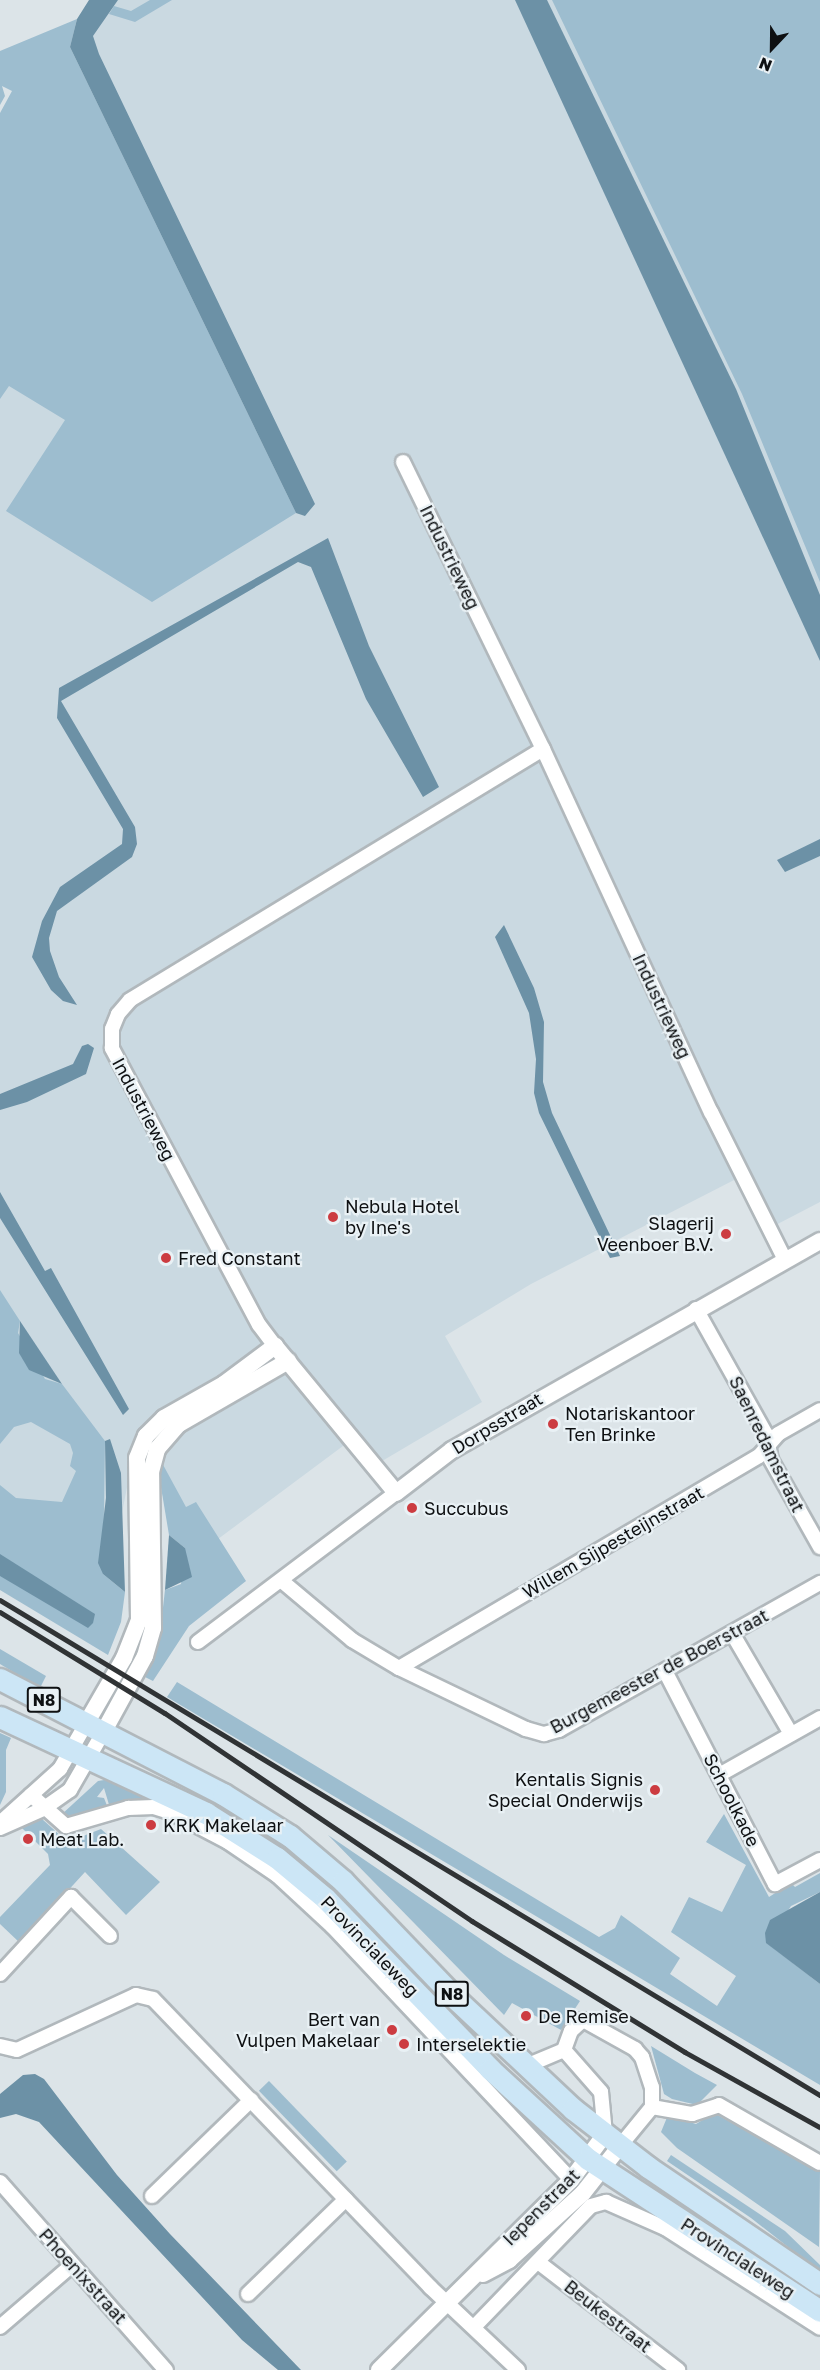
<!DOCTYPE html>
<html>
<head>
<meta charset="utf-8">
<style>
  body { margin:0 }
  #map { position:relative; width:820px; height:2370px; overflow:hidden; background:#dce4e8; font-family:"Golos Text",sans-serif }
  div>[style] { position:absolute }
  [style*='--x'] { left:calc(var(--x)*1px); top:calc(var(--y)*1px); width:calc(var(--w)*1px); rotate:calc(var(--a)*1deg) }
  .built>* { inset:0; background:#cad9e1 }
  .green>* { inset:0; background:#9dbdcf; transform-origin:0 0 }
  .water>* { inset:0; background:#6c91a6 }
  .roads { filter:drop-shadow(2px 0 #b1b8bc) drop-shadow(-2px 0 #b1b8bc) drop-shadow(0 2px #b1b8bc) drop-shadow(0 -2px #b1b8bc) }
  .minor>* { height:14px; margin:-7px; padding:0 7px; transform-origin:7px; border-radius:7px; background:#fff }
  .tertiary>* { height:16px; margin:-8px; padding:0 8px; transform-origin:8px; border-radius:8px; background:#fff }
  .primary>* { height:21px; margin:-10.5px; padding:0 10.5px; transform-origin:10.5px; border-radius:10.5px; background:#cce6f6 }
  .rail>* { height:4.5px; margin:-2.25px; padding:0 2.25px; transform-origin:2.25px; border-radius:2.25px; background:#303335 }
  .dots>* { width:16px; height:16px; translate:-50% -50%; box-sizing:border-box; border:3px solid #e9f1f5; border-radius:50% }
  span { translate:-50% -50%; white-space:nowrap; text-align:center; line-height:1.15; -webkit-text-stroke:4.5px #e9f1f5; paint-order:stroke }
  .shield-label span { padding:2px 4px; background:#e9f1f5; border:2px solid; border-radius:4px; -webkit-text-stroke-width:0 }
  .shield-label { font-size:16px; color:#0e1012; font-weight:700 }
  .street-label { font-size:18px; color:#0e1012 }
  .poi-label { font-size:18px; color:#0e1012 }
  .left { translate:0 -50%; text-align:left }
  .right { translate:-100% -50%; text-align:right }
  .north { position:absolute; left:742px; top:18px; width:60px; height:60px; -webkit-text-stroke:4px #e9f1f5; paint-order:stroke; rotate:202deg; font-size:16px; font-weight:700; line-height:24px; text-align:center; color:#0e1012 }
  .north::after { content:''; display:block; margin:auto; width:21px; height:27px; background:#0e1012; clip-path:polygon(50% 0,100% 100%,50% 72%,0 100%) }
</style>
</head>
<body>
<div id="map">
  <div class="built">
    <i style="clip-path:polygon(95px 0,820px 0,820px 1202px,768px 1229px,738px 1178px,531px 1284px,445px 1336px,482px 1402px,372px 1467px,347px 1443px,214px 1542px,131px 1467px,98px 1635px,0 1574px,0 125px)"></i>
  </div>
  <div class="green">
    <i style="clip-path:polygon(150px 0,172px 0,135px 22px,109px 14px,114px 6px,131px 11px)"></i>
    <i style="clip-path:polygon(552px 0,820px 0,820px 582px,742px 394px)"></i>
    <i style="clip-path:polygon(77px 19px,70px 47px,296px 513px,152px 602px,6px 511px,65px 420px,9px 386px,0 399px,0 113px,12px 91px,2px 86px,5px 96px,0 105px,0 51px)"></i>
    <i style="clip-path:polygon(0 1290px,20px 1321px,18px 1333px,45px 1379px,62px 1384px,105px 1441px,103px 1574px,125px 1592px,121px 1622px,108px 1655px,0 1590px,0 1485px,16px 1498px,62px 1502px,76px 1471px,70px 1466px,73px 1453px,70px 1444px,31px 1422px,14px 1427px,0 1444px)"></i>
    <i style="clip-path:polygon(161px 1461px,186px 1507px,196px 1502px,246px 1581px,189px 1626px,153px 1681px,145px 1677px,160px 1633px,165px 1590px,181px 1584px,185px 1548px,169px 1535px,160px 1481px)"></i>
    <i style="clip-path:polygon(0 1649px,46px 1676px,40px 1688px,0 1664px)"></i>
    <i style="clip-path:polygon(177px 1682px,599px 1937px,615px 1928px,621px 1915px,680px 1958px,670px 1974px,717px 2006px,736px 1976px,671px 1932px,689px 1897px,722px 1912px,746px 1865px,706px 1842px,724px 1814px,769px 1897px,791px 1883px,795px 1887px,820px 1873px,820px 1892px,791px 1906px,767px 1943px,820px 1984px,820px 2085px,167px 1697px)"></i>
    <i style="clip-path:polygon(0 1733px,11px 1738px,6px 1750px,6px 1792px,0 1805px)"></i>
    <i style="clip-path:polygon(110px 1779px,164px 1801px,110px 1808px,104px 1788px,97px 1797px,104px 1798px,108px 1808px,75px 1818px,61px 1815px,98px 1781px)"></i>
    <i style="clip-path:polygon(42px 1819px,61px 1836px,78px 1838px,101px 1829px,160px 1882px,126px 1915px,85px 1872px,20px 1943px,0 1924px,0 1917px,50px 1865px,48px 1854px,19px 1825px)"></i>
    <i style="clip-path:polygon(328px 1835px,504px 1955px,580px 2001px,561px 2030px,512px 2003px,504px 2015px)"></i>
    <i style="clip-path:polygon(651px 2046px,695px 2073px,717px 2085px,697px 2105px,672px 2099px,664px 2094px)"></i>
    <i style="left:269px;top:2081px;width:112px;height:14px;rotate:46deg"></i>
    <i style="clip-path:polygon(714px 2113px,820px 2171px,819px 2247px,677px 2148px,661px 2132px,668px 2115px,696px 2124px)"></i>
    <i style="clip-path:polygon(671px 2155px,785px 2231px,820px 2265px,820px 2272px,751px 2218px,667px 2161px)"></i>
  </div>
  <div class="water">
    <i style="clip-path:polygon(89px 0,118px 0,93px 36px,99px 54px,315px 504px,305px 516px,296px 513px,70px 47px,77px 19px)"></i>
    <i style="clip-path:polygon(515px 0,547px 0,736px 389px,820px 595px,820px 661px)"></i>
    <i style="clip-path:polygon(328px 538px,369px 646px,439px 787px,423px 797px,366px 699px,311px 567px,298px 562px,61px 701px,135px 827px,137px 844px,132px 857px,57px 911px,49px 938px,50px 951px,59px 977px,77px 1005px,63px 1001px,51px 990px,32px 957px,42px 921px,60px 887px,122px 844px,123px 829px,57px 718px,59px 688px)"></i>
    <i style="clip-path:polygon(820px 839px,820px 856px,785px 872px,777px 860px)"></i>
    <i style="clip-path:polygon(504px 925px,534px 988px,544px 1022px,543px 1082px,552px 1113px,620px 1256px,610px 1258px,539px 1113px,534px 1093px,536px 1059px,529px 1013px,495px 937px)"></i>
    <i style="clip-path:polygon(88px 1044px,94px 1048px,86px 1074px,27px 1102px,0 1110px,0 1094px,73px 1064px,82px 1046px)"></i>
    <i style="clip-path:polygon(0 1192px,45px 1271px,51px 1268px,129px 1409px,123px 1415px,0 1218px)"></i>
    <i style="clip-path:polygon(20px 1321px,62px 1384px,29px 1370px,19px 1353px)"></i>
    <i style="clip-path:polygon(110px 1439px,121px 1473px,125px 1592px,103px 1574px,98px 1563px,106px 1498px,105px 1441px)"></i>
    <i style="clip-path:polygon(169px 1535px,185px 1548px,192px 1577px,165px 1590px)"></i>
    <i style="clip-path:polygon(0 1554px,95px 1614px,93px 1623px,88px 1628px,0 1576px)"></i>
    <i style="clip-path:polygon(820px 1892px,820px 1984px,766px 1943px,765px 1933px,770px 1920px)"></i>
    <i style="clip-path:polygon(35px 2074px,44px 2079px,117px 2175px,170px 2234px,301px 2370px,278px 2370px,242px 2340px,39px 2122px,16px 2114px,0 2118px,0 2094px,23px 2075px)"></i>
  </div>
  <div class="roads">
    <div class="minor">
      <i style="--x:403;--y:462;--w:319;--a:64"></i>
      <i style="--x:543;--y:749;--w:400;--a:65.2"></i>
      <i style="--x:711;--y:1112;--w:165;--a:63.4"></i>
      <i style="--x:696;--y:1309;--w:143;--a:60.8"></i>
      <i style="--x:766;--y:1434;--w:26;--a:79"></i>
      <i style="--x:771;--y:1460;--w:100;--a:60.6"></i>
      <i style="--x:275;--y:1346;--w:26;--a:-127"></i>
      <i style="--x:259;--y:1325;--w:314;--a:-118"></i>
      <i style="--x:112;--y:1048;--w:19;--a:-90"></i>
      <i style="--x:112;--y:1029;--w:16;--a:-68"></i>
      <i style="--x:118;--y:1014;--w:18;--a:-49"></i>
      <i style="--x:130;--y:1000;--w:483;--a:-31.3"></i>
      <i style="--x:283;--y:1582;--w:90;--a:40"></i>
      <i style="--x:352;--y:1640;--w:55;--a:30.8"></i>
      <i style="--x:399;--y:1668;--w:141;--a:25.7"></i>
      <i style="--x:526;--y:1729;--w:19;--a:16"></i>
      <i style="--x:544;--y:1734;--w:16;--a:-15"></i>
      <i style="--x:559;--y:1730;--w:300;--a:-29.4"></i>
      <i style="--x:732;--y:1633;--w:117;--a:59.7"></i>
      <i style="--x:198;--y:1642;--w:248;--a:-37"></i>
      <i style="--x:399;--y:1668;--w:418;--a:-30.5"></i>
      <i style="--x:759;--y:1456;--w:29;--a:-49"></i>
      <i style="--x:778;--y:1434;--w:48;--a:-29.7"></i>
      <i style="--x:665;--y:1671;--w:240;--a:62.7"></i>
      <i style="--x:775;--y:1884;--w:51;--a:-28.1"></i>
      <i style="--x:719;--y:1775;--w:116;--a:-29.4"></i>
      <i style="--x:31;--y:1795;--w:47;--a:41.5"></i>
      <i style="--x:66;--y:1826;--w:65;--a:-16.2"></i>
      <i style="--x:128;--y:1808;--w:26;--a:-2"></i>
      <i style="--x:154;--y:1807;--w:20;--a:18"></i>
      <i style="--x:173;--y:1813;--w:62;--a:27.8"></i>
      <i style="--x:228;--y:1842;--w:60;--a:34.2"></i>
      <i style="--x:278;--y:1876;--w:74;--a:42.8"></i>
      <i style="--x:332;--y:1926;--w:349;--a:46.7"></i>
      <i style="--x:0;--y:1823;--w:81;--a:-42"></i>
      <i style="--x:60;--y:1769;--w:54;--a:-60.1"></i>
      <i style="--x:0;--y:1828;--w:47;--a:-23.8"></i>
      <i style="--x:43;--y:1809;--w:33;--a:-35"></i>
      <i style="--x:70;--y:1790;--w:68;--a:-60"></i>
      <i style="--x:0;--y:1974;--w:105;--a:-47.3"></i>
      <i style="--x:71;--y:1897;--w:55;--a:45"></i>
      <i style="--x:0;--y:2046;--w:17;--a:13"></i>
      <i style="--x:17;--y:2050;--w:131;--a:-24.8"></i>
      <i style="--x:136;--y:1995;--w:17;--a:13"></i>
      <i style="--x:153;--y:1999;--w:400;--a:46.1"></i>
      <i style="--x:430;--y:2287;--w:121;--a:43.3"></i>
      <i style="--x:526;--y:2066;--w:41;--a:-22.8"></i>
      <i style="--x:652;--y:2107;--w:41;--a:9.9"></i>
      <i style="--x:692;--y:2114;--w:28;--a:-18"></i>
      <i style="--x:719;--y:2105;--w:116;--a:29.9"></i>
      <i style="--x:605;--y:2134;--w:42;--a:-95.4"></i>
      <i style="--x:601;--y:2092;--w:56;--a:-131.4"></i>
      <i style="--x:564;--y:2050;--w:20;--a:-70"></i>
      <i style="--x:571;--y:2031;--w:16;--a:-43"></i>
      <i style="--x:583;--y:2020;--w:60;--a:29.1"></i>
      <i style="--x:635;--y:2049;--w:11;--a:49"></i>
      <i style="--x:642;--y:2057;--w:32;--a:72"></i>
      <i style="--x:652;--y:2087;--w:20;--a:90"></i>
      <i style="--x:652;--y:2107;--w:50;--a:129.4"></i>
      <i style="--x:0;--y:2182;--w:251;--a:48.6"></i>
      <i style="--x:152;--y:2196;--w:138;--a:-44.1"></i>
      <i style="--x:538;--y:2262;--w:177;--a:37.6"></i>
      <i style="--x:248;--y:2294;--w:136;--a:-44.1"></i>
      <i style="--x:0;--y:2327;--w:95;--a:-40.7"></i>
      <i style="--x:474;--y:2327;--w:168;--a:-46"></i>
      <i style="--x:591;--y:2206;--w:16;--a:-15"></i>
      <i style="--x:606;--y:2202;--w:64;--a:23.8"></i>
      <i style="--x:665;--y:2228;--w:184;--a:32.8"></i>
    </div>
    <div class="tertiary">
      <i style="--x:87;--y:1722;--w:74;--a:-60"></i>
      <i style="--x:124;--y:1658;--w:41;--a:-68.5"></i>
      <i style="--x:139;--y:1620;--w:162;--a:-90.7"></i>
      <i style="--x:137;--y:1458;--w:24;--a:-68"></i>
      <i style="--x:146;--y:1436;--w:25;--a:-45"></i>
      <i style="--x:164;--y:1418;--w:69;--a:-29.5"></i>
      <i style="--x:224;--y:1384;--w:64;--a:-36.7"></i>
      <i style="--x:275;--y:1346;--w:190;--a:50.5"></i>
      <i style="--x:396;--y:1493;--w:71;--a:-37.5"></i>
      <i style="--x:452;--y:1450;--w:423;--a:-29.6"></i>
      <i style="--x:104;--y:1731;--w:85;--a:-61.3"></i>
      <i style="--x:145;--y:1656;--w:29;--a:-74"></i>
      <i style="--x:153;--y:1628;--w:156;--a:-90.7"></i>
      <i style="--x:151;--y:1472;--w:24;--a:-75"></i>
      <i style="--x:157;--y:1449;--w:33;--a:-49"></i>
      <i style="--x:179;--y:1424;--w:126;--a:-30"></i>
      <i style="--x:483;--y:2274;--w:30;--a:-28"></i>
      <i style="--x:509;--y:2260;--w:100;--a:-42.2"></i>
      <i style="--x:583;--y:2193;--w:60;--a:-51.8"></i>
      <i style="--x:379;--y:2370;--w:270;--a:-44.7"></i>
      <i style="--x:571;--y:2180;--w:57;--a:-53.5"></i>
    </div>
    <div class="primary">
      <i style="--x:0;--y:1679;--w:251;--a:27.3"></i>
      <i style="--x:223;--y:1794;--w:79;--a:32.1"></i>
      <i style="--x:290;--y:1836;--w:70;--a:40.3"></i>
      <i style="--x:343;--y:1881;--w:165;--a:46.2"></i>
      <i style="--x:457;--y:2000;--w:159;--a:43.2"></i>
      <i style="--x:573;--y:2109;--w:95;--a:37.7"></i>
      <i style="--x:648;--y:2167;--w:208;--a:34.2"></i>
      <i style="--x:0;--y:1717;--w:227;--a:25"></i>
      <i style="--x:206;--y:1813;--w:84;--a:32.4"></i>
      <i style="--x:277;--y:1858;--w:64;--a:39.9"></i>
      <i style="--x:326;--y:1899;--w:236;--a:46"></i>
      <i style="--x:490;--y:2069;--w:133;--a:42.6"></i>
      <i style="--x:588;--y:2159;--w:277;--a:33.2"></i>
    </div>
  </div>
  <div class="rail">
    <i style="--x:0;--y:1600;--w:958;--a:31.12"></i>
    <i style="--x:0;--y:1612;--w:193;--a:31.5"></i>
    <i style="--x:165;--y:1713;--w:371;--a:34.1"></i>
    <i style="--x:472;--y:1921;--w:250;--a:31.6"></i>
    <i style="--x:685;--y:2052;--w:154;--a:29.1"></i>
  </div>
  <div class="dots">
    <i style="left:333px;top:1217px;background:#cc3c41"></i>
    <i style="left:726px;top:1234px;background:#cc3c41"></i>
    <i style="left:166px;top:1258px;background:#cc3c41"></i>
    <i style="left:553px;top:1424px;background:#cc3c41"></i>
    <i style="left:412px;top:1508px;background:#cc3c41"></i>
    <i style="left:655px;top:1790px;background:#cc3c41"></i>
    <i style="left:151px;top:1825px;background:#cc3c41"></i>
    <i style="left:28px;top:1839px;background:#cc3c41"></i>
    <i style="left:526px;top:2016px;background:#cc3c41"></i>
    <i style="left:392px;top:2030px;background:#cc3c41"></i>
    <i style="left:404px;top:2044px;background:#cc3c41"></i>
  </div>
  <div class="shield-label">
    <span style="left:44px;top:1700px">N8</span>
    <span style="left:452px;top:1994px">N8</span>
  </div>
  <div class="street-label">
    <span style="left:450px;top:557px;rotate:64deg">Industrieweg</span>
    <span style="left:662px;top:1006px;rotate:65deg">Industrieweg</span>
    <span style="left:144px;top:1109px;rotate:62deg">Industrieweg</span>
    <span style="left:497px;top:1423px;rotate:-31deg">Dorpsstraat</span>
    <span style="left:767px;top:1444px;rotate:64deg">Saenredamstraat</span>
    <span style="left:613px;top:1542px;rotate:-30deg">Willem Sijpesteijnstraat</span>
    <span style="left:659px;top:1671px;rotate:-28deg">Burgemeester de Boerstraat</span>
    <span style="left:732px;top:1800px;rotate:63deg">Schoolkade</span>
    <span style="left:370px;top:1946px;rotate:46deg">Provincialeweg</span>
    <span style="left:541px;top:2207px;rotate:-45deg">Iepenstraat</span>
    <span style="left:738px;top:2258px;rotate:33deg">Provincialeweg</span>
    <span style="left:83px;top:2276px;rotate:48deg">Phoenixstraat</span>
    <span style="left:608px;top:2316px;rotate:38deg">Beukestraat</span>
  </div>
  <div class="poi-label">
    <span class="left" style="left:345px;top:1217px">Nebula Hotel<br>by Ine's</span>
    <span class="right" style="left:714px;top:1234px">Slagerij<br>Veenboer B.V.</span>
    <span class="left" style="left:178px;top:1258px">Fred Constant</span>
    <span class="left" style="left:565px;top:1424px">Notariskantoor<br>Ten Brinke</span>
    <span class="left" style="left:424px;top:1508px">Succubus</span>
    <span class="right" style="left:643px;top:1790px">Kentalis Signis<br>Special Onderwijs</span>
    <span class="left" style="left:163px;top:1825px">KRK Makelaar</span>
    <span class="left" style="left:40px;top:1839px">Meat Lab.</span>
    <span class="left" style="left:538px;top:2016px">De Remise</span>
    <span class="right" style="left:380px;top:2030px">Bert van<br>Vulpen Makelaar</span>
    <span class="left" style="left:416px;top:2044px">Interselektie</span>
  </div>
  <div class="north">N</div>
</div>
</body>
</html>
